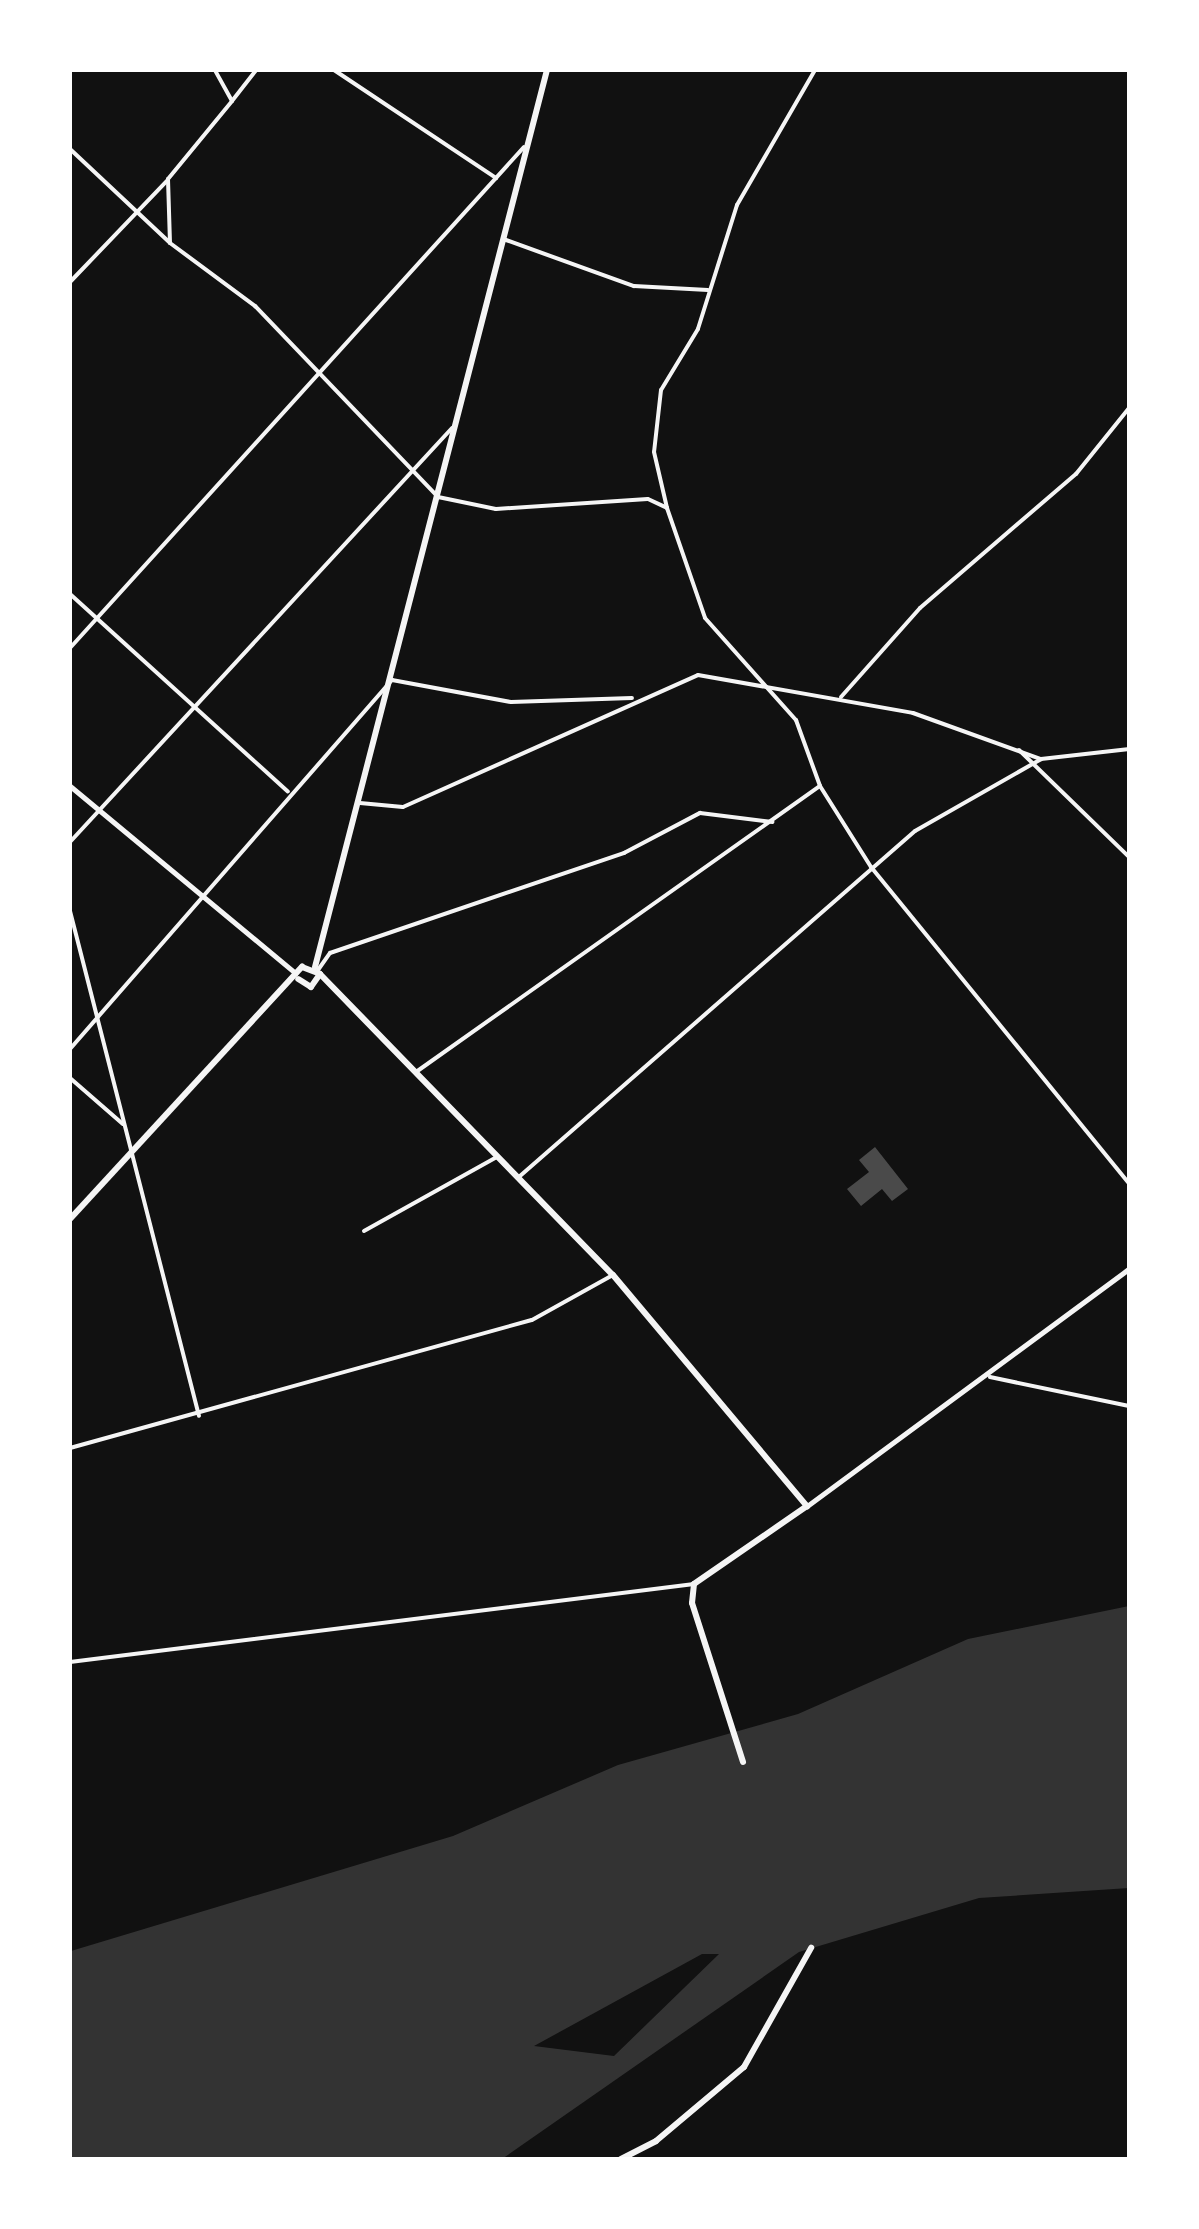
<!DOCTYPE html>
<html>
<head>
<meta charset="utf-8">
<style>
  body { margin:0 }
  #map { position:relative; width:1199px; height:2229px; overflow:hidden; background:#111; font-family:"Crimson Pro",serif }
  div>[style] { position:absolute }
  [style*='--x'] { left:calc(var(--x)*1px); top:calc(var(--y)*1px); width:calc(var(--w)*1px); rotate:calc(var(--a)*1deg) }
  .water>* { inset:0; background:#333 }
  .building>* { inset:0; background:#4a4a4a }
  .minor>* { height:4px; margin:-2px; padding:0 2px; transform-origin:2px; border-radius:2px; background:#f5f5f5 }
  .tertiary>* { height:5px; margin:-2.5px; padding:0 2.5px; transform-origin:2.5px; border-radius:2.5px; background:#f5f5f5 }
  .secondary>* { height:6px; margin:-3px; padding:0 3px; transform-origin:3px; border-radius:3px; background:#f5f5f5 }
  span { translate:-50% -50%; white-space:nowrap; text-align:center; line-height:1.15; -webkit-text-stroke:10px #fff; paint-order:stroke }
  .frame { position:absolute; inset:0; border:72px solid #fff; pointer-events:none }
</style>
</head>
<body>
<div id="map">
  <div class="water">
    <i style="clip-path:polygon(evenodd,1129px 1606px,1129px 1888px,979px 1898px,799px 1952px,502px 2159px,70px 2159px,71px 1951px,453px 1836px,618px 1765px,798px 1714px,968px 1639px,1129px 1606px,702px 1954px,719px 1954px,614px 2056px,534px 2046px,702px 1954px)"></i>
  </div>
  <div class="building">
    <i style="clip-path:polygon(875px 1147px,908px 1189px,892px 1201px,882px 1189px,861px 1206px,847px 1189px,869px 1172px,859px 1160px)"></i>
  </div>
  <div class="minor">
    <i style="--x:334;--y:70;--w:195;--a:33.7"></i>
    <i style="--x:815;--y:70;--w:156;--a:120"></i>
    <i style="--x:737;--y:205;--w:130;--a:107.5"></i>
    <i style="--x:698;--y:329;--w:71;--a:121.2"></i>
    <i style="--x:661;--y:390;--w:62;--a:96.4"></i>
    <i style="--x:654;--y:452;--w:57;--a:76.9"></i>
    <i style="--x:667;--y:508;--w:116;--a:70.9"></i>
    <i style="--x:705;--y:618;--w:137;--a:48.3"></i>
    <i style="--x:796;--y:720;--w:70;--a:70"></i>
    <i style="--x:820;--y:786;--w:96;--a:57.8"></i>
    <i style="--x:871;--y:867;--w:408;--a:50.8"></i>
    <i style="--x:232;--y:101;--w:39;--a:-52"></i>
    <i style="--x:70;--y:149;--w:137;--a:43.2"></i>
    <i style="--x:170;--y:243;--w:106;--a:36.5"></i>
    <i style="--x:255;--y:306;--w:265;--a:46.2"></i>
    <i style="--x:438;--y:497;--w:59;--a:11.7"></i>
    <i style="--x:496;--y:509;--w:152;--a:-3.8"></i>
    <i style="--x:648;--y:499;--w:21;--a:25"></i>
    <i style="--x:506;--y:240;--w:136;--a:19.8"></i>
    <i style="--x:634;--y:286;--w:74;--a:3.1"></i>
    <i style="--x:170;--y:243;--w:64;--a:-91.8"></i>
    <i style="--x:168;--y:179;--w:101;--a:-50.6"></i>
    <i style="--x:232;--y:101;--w:35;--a:-119"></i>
    <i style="--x:70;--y:282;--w:140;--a:-46.2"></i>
    <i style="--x:70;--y:594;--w:294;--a:42.2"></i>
    <i style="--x:70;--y:648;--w:676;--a:-47.82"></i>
    <i style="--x:841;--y:697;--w:119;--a:-48.4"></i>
    <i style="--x:920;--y:608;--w:206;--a:-40.7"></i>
    <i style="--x:1076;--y:474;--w:85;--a:-51.2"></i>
    <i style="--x:1019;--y:750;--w:153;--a:44.2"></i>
    <i style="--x:360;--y:803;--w:43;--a:5.3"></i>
    <i style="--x:403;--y:807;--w:323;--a:-24.1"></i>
    <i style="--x:698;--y:675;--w:218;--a:10"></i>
    <i style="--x:913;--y:713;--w:136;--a:19.8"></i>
    <i style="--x:1041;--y:759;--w:89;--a:-6.5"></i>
    <i style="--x:70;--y:842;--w:563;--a:-47.3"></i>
    <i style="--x:70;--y:911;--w:521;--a:75.67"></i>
    <i style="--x:318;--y:970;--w:21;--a:-55"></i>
    <i style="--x:330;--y:953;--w:311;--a:-18.8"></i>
    <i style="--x:624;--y:853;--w:86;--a:-27.8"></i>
    <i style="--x:700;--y:813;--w:73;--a:7.1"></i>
    <i style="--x:70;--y:1049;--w:490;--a:-48.9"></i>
    <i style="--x:392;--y:680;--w:121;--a:10.5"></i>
    <i style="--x:511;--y:702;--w:121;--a:-1.9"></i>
    <i style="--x:416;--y:1072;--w:495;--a:-35.3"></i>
    <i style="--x:70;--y:1078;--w:70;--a:41"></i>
    <i style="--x:520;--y:1176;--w:524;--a:-41.13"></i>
    <i style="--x:915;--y:831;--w:145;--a:-29.7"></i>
    <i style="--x:364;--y:1231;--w:152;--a:-29.1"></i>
    <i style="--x:990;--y:1377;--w:142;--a:11.8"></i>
    <i style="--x:70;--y:1448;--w:479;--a:-15.5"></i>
    <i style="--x:532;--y:1320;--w:90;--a:-29.1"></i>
    <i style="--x:70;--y:1662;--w:629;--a:-7.13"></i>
  </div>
  <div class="tertiary">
    <i style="--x:70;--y:786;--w:293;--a:39.7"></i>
    <i style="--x:807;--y:1506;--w:400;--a:-36.4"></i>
  </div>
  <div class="secondary">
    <i style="--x:315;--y:967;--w:927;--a:-75.5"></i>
    <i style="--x:320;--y:974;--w:420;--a:45.8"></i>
    <i style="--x:613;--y:1275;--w:302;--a:50"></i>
    <i style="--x:807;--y:1506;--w:137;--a:145.4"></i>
    <i style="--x:694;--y:1584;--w:19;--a:96"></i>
    <i style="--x:692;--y:1603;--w:167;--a:72.2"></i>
    <i style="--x:70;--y:1219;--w:343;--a:-47.4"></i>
    <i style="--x:302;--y:967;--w:19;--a:21"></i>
    <i style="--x:320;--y:974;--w:16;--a:125"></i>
    <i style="--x:311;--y:987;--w:15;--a:-148"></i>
    <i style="--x:621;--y:2159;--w:39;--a:-27"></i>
    <i style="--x:656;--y:2141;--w:115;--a:-40.1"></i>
    <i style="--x:744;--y:2067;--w:137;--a:-60.6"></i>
  </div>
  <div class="frame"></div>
</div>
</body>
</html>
